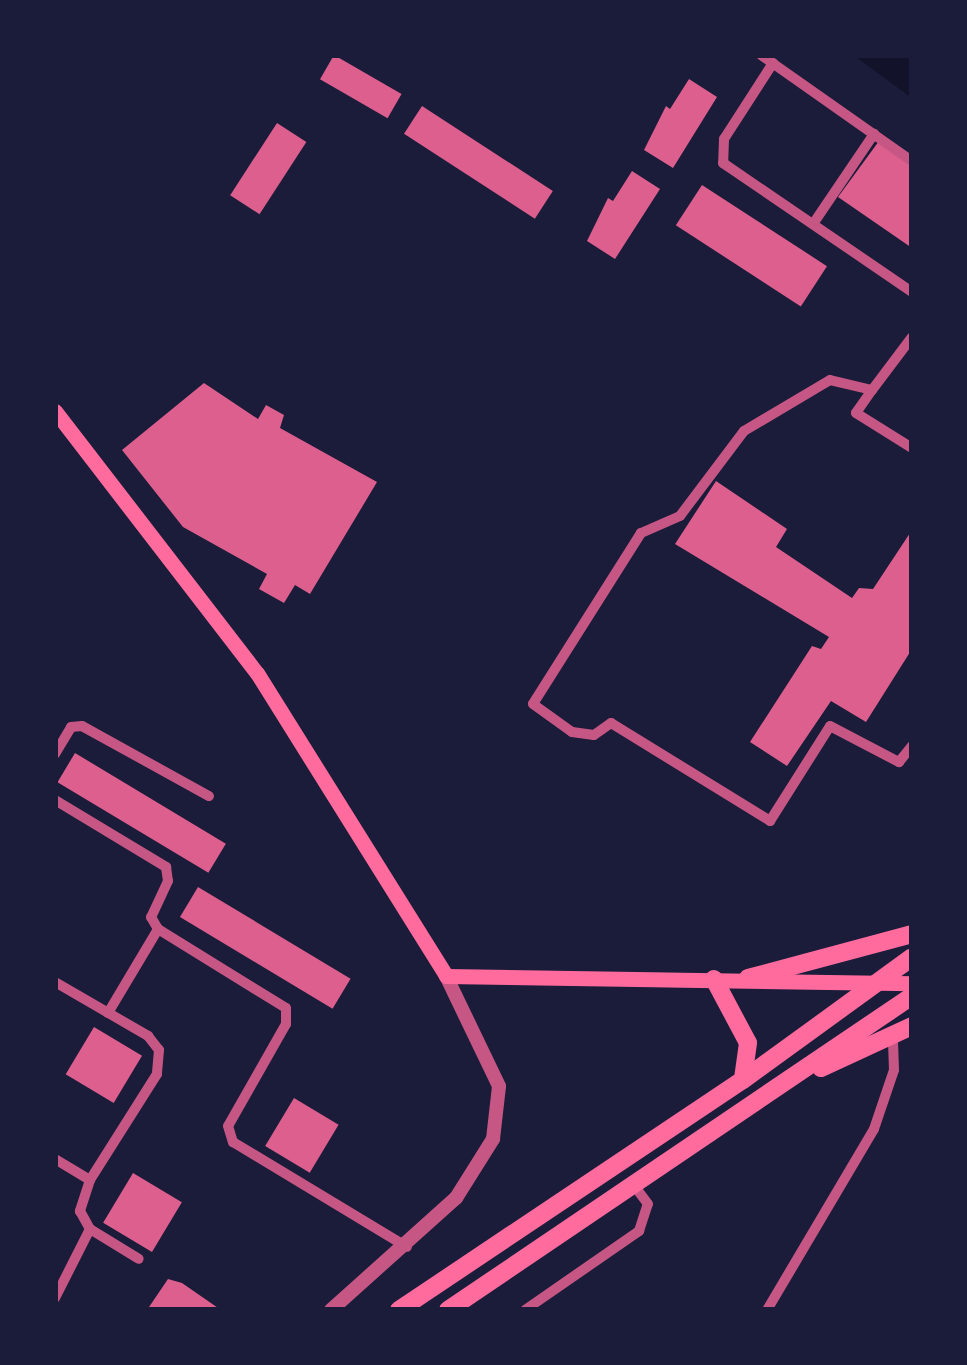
<!DOCTYPE html>
<html>
<head>
<meta charset="utf-8">
<style>
  body { margin:0 }
  #map { position:relative; width:967px; height:1365px; overflow:hidden; background:#1b1b3a; font-family:"Exo 2",sans-serif }
  div>[style] { position:absolute }
  [style*='--x'] { left:calc(var(--x)*1px); top:calc(var(--y)*1px); width:calc(var(--w)*1px); rotate:calc(var(--a)*1deg) }
  .water>* { inset:0; background:#12122b }
  .building>* { inset:0; background:#dd5f8e; transform-origin:0 0 }
  .minor>* { height:10px; margin:-5px; padding:0 5px; transform-origin:5px; border-radius:5px; background:#c65784 }
  .tertiary>* { height:14px; margin:-7px; padding:0 7px; transform-origin:7px; border-radius:7px; background:#c65784 }
  .secondary>* { height:15px; margin:-7.5px; padding:0 7.5px; transform-origin:7.5px; border-radius:7.5px; background:#ff6b9d }
  .primary>* { height:18px; margin:-9px; padding:0 9px; transform-origin:9px; border-radius:9px; background:#ff6b9d }
  span { translate:-50% -50%; white-space:nowrap; text-align:center; line-height:1.15; -webkit-text-stroke:10px #1b1b3a; paint-order:stroke }
  .frame { position:absolute; inset:0; border:58px solid #1b1b3a; pointer-events:none }
</style>
</head>
<body>
<div id="map">
  <div class="water">
    <i style="clip-path:polygon(853px 55px,912px 55px,912px 98px)"></i>
  </div>
  <div class="building">
    <i style="left:334px;top:55px;width:78px;height:28px;rotate:30deg"></i>
    <i style="clip-path:polygon(689px 79px,717px 97px,673px 168px,644px 150px,666px 106px,670px 109px)"></i>
    <i style="left:422px;top:106px;width:156px;height:33px;rotate:33deg"></i>
    <i style="left:277px;top:123px;width:35px;height:86px;rotate:33deg"></i>
    <i style="clip-path:polygon(879px 141px,912px 164px,912px 248px,838px 197px)"></i>
    <i style="clip-path:polygon(632px 171px,660px 189px,615px 259px,587px 241px,608px 198px,613px 201px)"></i>
    <i style="left:702px;top:185px;width:149px;height:48px;rotate:33deg"></i>
    <i style="clip-path:polygon(204px 383px,258px 419px,266px 405px,284px 415px,280px 428px,377px 482px,310px 594px,295px 585px,284px 603px,259px 589px,267px 574px,183px 527px,122px 450px)"></i>
    <i style="clip-path:polygon(716px 481px,787px 529px,776px 547px,852px 598px,859px 588px,873px 589px,912px 530px,912px 649px,866px 722px,831px 701px,787px 766px,750px 742px,812px 646px,821px 649px,829px 637px,675px 544px)"></i>
    <i style="left:75px;top:753px;width:176px;height:34px;rotate:31deg"></i>
    <i style="left:198px;top:887px;width:178px;height:35px;rotate:31deg"></i>
    <i style="left:94px;top:1027px;width:56px;height:55px;rotate:31deg"></i>
    <i style="left:294px;top:1098px;width:52px;height:56px;rotate:31deg"></i>
    <i style="left:133px;top:1173px;width:57px;height:58px;rotate:31deg"></i>
    <i style="clip-path:polygon(168px 1279px,182px 1283px,221px 1310px,147px 1310px)"></i>
  </div>
  <div class="minor">
    <i style="--x:761;--y:55;--w:184;--a:35.1"></i>
    <i style="--x:773;--y:63;--w:90;--a:122.8"></i>
    <i style="--x:724;--y:139;--w:24;--a:92"></i>
    <i style="--x:723;--y:163;--w:229;--a:34.3"></i>
    <i style="--x:813;--y:224;--w:109;--a:-55.9"></i>
    <i style="--x:912;--y:337;--w:66;--a:127"></i>
    <i style="--x:872;--y:390;--w:43;--a:-166.6"></i>
    <i style="--x:830;--y:380;--w:100;--a:149.3"></i>
    <i style="--x:744;--y:431;--w:106;--a:127"></i>
    <i style="--x:680;--y:516;--w:43;--a:156.4"></i>
    <i style="--x:641;--y:533;--w:202;--a:122.3"></i>
    <i style="--x:533;--y:704;--w:48;--a:35.7"></i>
    <i style="--x:572;--y:732;--w:22;--a:8"></i>
    <i style="--x:594;--y:735;--w:21;--a:-35"></i>
    <i style="--x:611;--y:723;--w:187;--a:31.6"></i>
    <i style="--x:770;--y:821;--w:112;--a:-57.7"></i>
    <i style="--x:830;--y:726;--w:78;--a:27.6"></i>
    <i style="--x:899;--y:762;--w:21;--a:-51"></i>
    <i style="--x:872;--y:390;--w:28;--a:125"></i>
    <i style="--x:856;--y:413;--w:66;--a:32"></i>
    <i style="--x:55;--y:754;--w:31;--a:-59"></i>
    <i style="--x:71;--y:727;--w:11;--a:-5"></i>
    <i style="--x:82;--y:726;--w:145;--a:28.9"></i>
    <i style="--x:55;--y:800;--w:130;--a:31.1"></i>
    <i style="--x:166;--y:867;--w:14;--a:82"></i>
    <i style="--x:168;--y:881;--w:40;--a:115"></i>
    <i style="--x:151;--y:917;--w:14;--a:60"></i>
    <i style="--x:158;--y:929;--w:150;--a:31.7"></i>
    <i style="--x:286;--y:1008;--w:16;--a:90"></i>
    <i style="--x:286;--y:1024;--w:117;--a:119.6"></i>
    <i style="--x:228;--y:1126;--w:17;--a:73"></i>
    <i style="--x:233;--y:1142;--w:203;--a:31.1"></i>
    <i style="--x:55;--y:982;--w:108;--a:30.1"></i>
    <i style="--x:148;--y:1036;--w:18;--a:52"></i>
    <i style="--x:159;--y:1050;--w:24;--a:95"></i>
    <i style="--x:157;--y:1074;--w:125;--a:122.3"></i>
    <i style="--x:90;--y:1180;--w:33;--a:108"></i>
    <i style="--x:80;--y:1211;--w:21;--a:61"></i>
    <i style="--x:90;--y:1229;--w:57;--a:31.5"></i>
    <i style="--x:108;--y:1013;--w:98;--a:-59.2"></i>
    <i style="--x:55;--y:1159;--w:41;--a:31"></i>
    <i style="--x:55;--y:1298;--w:77;--a:-63.1"></i>
    <i style="--x:525;--y:1310;--w:139;--a:-34.7"></i>
    <i style="--x:639;--y:1231;--w:28;--a:-72"></i>
    <i style="--x:648;--y:1204;--w:20;--a:-127"></i>
    <i style="--x:767;--y:1310;--w:210;--a:-59.4"></i>
    <i style="--x:874;--y:1129;--w:62;--a:-71.3"></i>
    <i style="--x:894;--y:1070;--w:34;--a:-92"></i>
  </div>
  <div class="tertiary">
    <i style="--x:331;--y:1310;--w:168;--a:-41.9"></i>
    <i style="--x:456;--y:1198;--w:70;--a:-57.9"></i>
    <i style="--x:493;--y:1139;--w:53;--a:-83.5"></i>
    <i style="--x:499;--y:1086;--w:122;--a:-115.7"></i>
  </div>
  <div class="secondary">
    <i style="--x:55;--y:411;--w:331;--a:52.4"></i>
    <i style="--x:257;--y:673;--w:357;--a:58"></i>
    <i style="--x:446;--y:976;--w:466;--a:0.9"></i>
  </div>
  <div class="primary">
    <i style="--x:748;--y:978;--w:170;--a:-15"></i>
    <i style="--x:714;--y:979;--w:72;--a:62"></i>
    <i style="--x:748;--y:1043;--w:37;--a:98"></i>
    <i style="--x:821;--y:1068;--w:100;--a:-24.8"></i>
    <i style="--x:399;--y:1310;--w:414;--a:-33.8"></i>
    <i style="--x:743;--y:1080;--w:209;--a:-36"></i>
    <i style="--x:448;--y:1310;--w:560;--a:-34.09"></i>
  </div>
  <div class="frame"></div>
</div>
</body>
</html>
